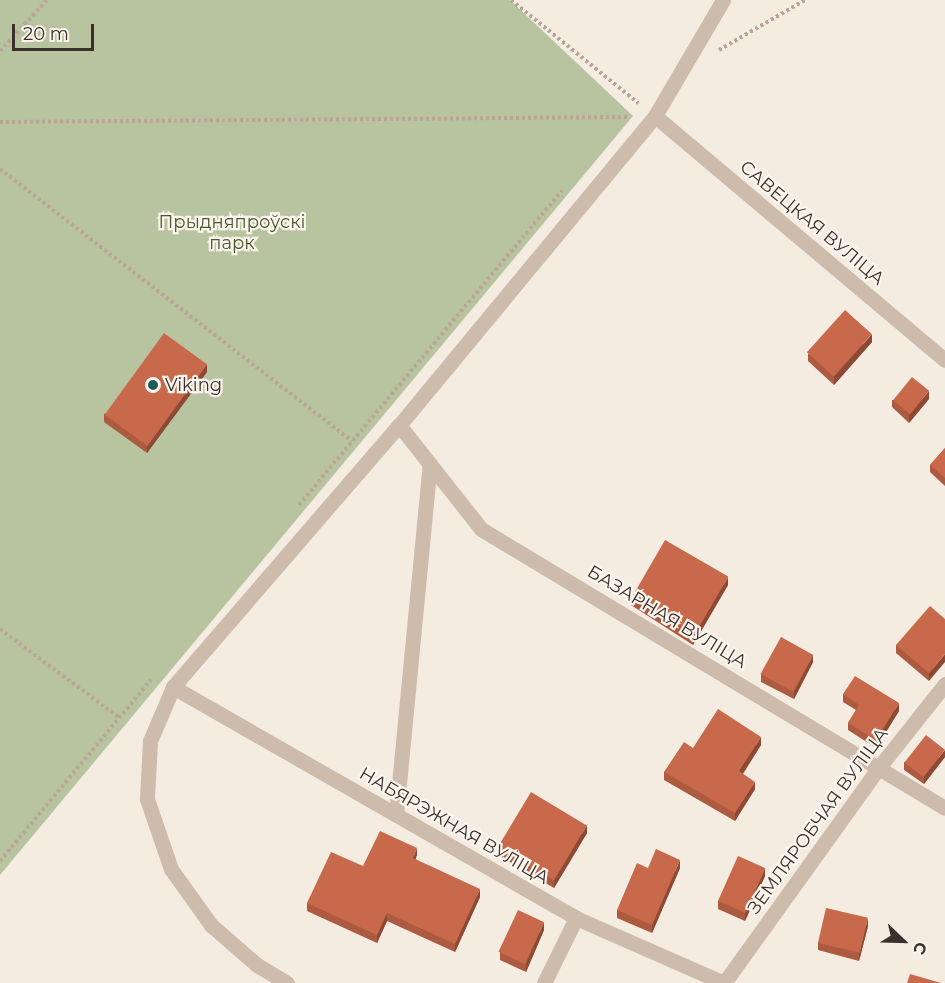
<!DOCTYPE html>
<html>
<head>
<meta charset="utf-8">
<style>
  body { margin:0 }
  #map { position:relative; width:945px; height:983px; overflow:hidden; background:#f4ebe1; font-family:Montserrat,sans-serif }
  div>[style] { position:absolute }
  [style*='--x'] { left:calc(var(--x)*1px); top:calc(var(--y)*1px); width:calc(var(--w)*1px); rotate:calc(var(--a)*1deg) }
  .green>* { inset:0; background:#b8c4a0 }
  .path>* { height:4px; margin-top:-2px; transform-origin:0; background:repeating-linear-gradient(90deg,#b9a596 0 3px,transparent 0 6px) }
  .service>* { height:15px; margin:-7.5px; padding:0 7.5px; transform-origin:7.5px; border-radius:7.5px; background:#cdbbac }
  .minor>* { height:15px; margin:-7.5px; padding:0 7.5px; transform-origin:7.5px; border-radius:7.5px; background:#cdbbac }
  .wall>* { inset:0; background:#ac5a40 }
  .shaded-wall>* { inset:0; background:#8c4a34 }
  .building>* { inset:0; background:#c8694b; transform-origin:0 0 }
  .dots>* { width:16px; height:16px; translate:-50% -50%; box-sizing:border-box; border:3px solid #fbf5ee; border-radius:50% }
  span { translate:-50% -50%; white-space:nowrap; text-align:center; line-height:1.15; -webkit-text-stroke:4.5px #fbf5ee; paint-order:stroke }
  .park-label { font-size:18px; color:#4a5a2e }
  .street-label { font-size:18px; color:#3b302b }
  .poi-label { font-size:18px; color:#3b302b }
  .left { translate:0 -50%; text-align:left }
  .north { position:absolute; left:873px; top:911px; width:60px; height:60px; -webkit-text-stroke:4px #fbf5ee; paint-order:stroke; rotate:113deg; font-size:16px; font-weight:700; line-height:24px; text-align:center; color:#3b302b }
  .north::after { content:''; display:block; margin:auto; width:21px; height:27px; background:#3b302b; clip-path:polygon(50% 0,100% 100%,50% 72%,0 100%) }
  .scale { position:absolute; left:12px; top:24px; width:82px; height:27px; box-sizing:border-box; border:3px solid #3b302b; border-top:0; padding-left:8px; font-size:18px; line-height:21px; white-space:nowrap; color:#3b302b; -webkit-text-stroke:4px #fbf5ee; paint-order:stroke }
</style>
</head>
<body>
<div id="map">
  <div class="green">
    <i style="clip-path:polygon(0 0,510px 0,633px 116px,0 875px)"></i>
  </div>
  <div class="path">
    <i style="--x:511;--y:0;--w:164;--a:39"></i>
    <i style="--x:719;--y:50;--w:99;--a:-30.2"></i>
    <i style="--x:0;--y:51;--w:69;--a:-47.3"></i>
    <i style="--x:0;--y:122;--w:627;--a:-0.46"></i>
    <i style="--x:0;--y:169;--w:445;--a:37.7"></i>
    <i style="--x:299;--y:505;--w:410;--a:-50.1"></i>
    <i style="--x:0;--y:629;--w:149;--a:36.6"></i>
    <i style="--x:0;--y:861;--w:236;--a:-50.2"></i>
  </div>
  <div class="service">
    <i style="--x:173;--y:687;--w:59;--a:113.1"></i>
    <i style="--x:150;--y:741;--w:58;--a:93"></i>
    <i style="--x:147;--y:799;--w:74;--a:71.1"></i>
    <i style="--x:171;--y:869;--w:69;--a:54.5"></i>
    <i style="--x:211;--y:925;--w:61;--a:41"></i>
    <i style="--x:257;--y:965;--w:35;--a:31"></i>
    <i style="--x:544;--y:983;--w:72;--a:-63.8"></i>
  </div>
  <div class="minor">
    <i style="--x:723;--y:0;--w:134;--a:120.4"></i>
    <i style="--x:655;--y:116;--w:401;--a:129.6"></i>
    <i style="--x:399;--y:425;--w:346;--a:130.8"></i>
    <i style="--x:173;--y:687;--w:465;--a:29.8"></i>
    <i style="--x:576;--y:918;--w:162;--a:23.7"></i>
    <i style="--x:655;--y:116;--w:379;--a:40.1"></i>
    <i style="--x:399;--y:425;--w:132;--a:51.7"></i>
    <i style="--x:481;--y:529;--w:541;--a:31.02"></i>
    <i style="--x:396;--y:815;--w:353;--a:-84.5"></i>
    <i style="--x:724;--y:983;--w:267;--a:-54.3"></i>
    <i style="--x:880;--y:766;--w:105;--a:-51.6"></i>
  </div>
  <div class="wall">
    <i style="clip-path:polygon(872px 342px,834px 385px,808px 361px,808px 354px)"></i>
    <i style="clip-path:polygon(207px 372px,147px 453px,104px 422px,104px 414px)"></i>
    <i style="clip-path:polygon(929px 399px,909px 423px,892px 407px,892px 400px)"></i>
    <i style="clip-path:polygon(945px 448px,945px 486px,930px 472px,930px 465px)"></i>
    <i style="clip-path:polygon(728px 585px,693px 645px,631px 605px,631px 598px)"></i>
    <i style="clip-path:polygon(945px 619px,929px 681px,896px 653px,896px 645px)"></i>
    <i style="clip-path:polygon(813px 662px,794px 699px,761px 682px,761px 674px)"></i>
    <i style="clip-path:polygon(843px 694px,899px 711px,876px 748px,848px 730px,848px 723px,856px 710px,843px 702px)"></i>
    <i style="clip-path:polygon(761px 745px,743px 774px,755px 789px,735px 821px,664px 780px,664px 772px,693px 748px)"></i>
    <i style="clip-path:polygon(945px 757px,924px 784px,904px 770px,904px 762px)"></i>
    <i style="clip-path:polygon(587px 833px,554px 888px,498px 855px,498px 847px)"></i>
    <i style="clip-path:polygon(417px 855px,415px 859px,480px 897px,455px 952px,387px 921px,377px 943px,307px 911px,307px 903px,363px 866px)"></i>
    <i style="clip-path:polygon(680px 868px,652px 933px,617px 918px,617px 910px)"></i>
    <i style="clip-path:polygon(765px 876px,745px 921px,718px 909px,718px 901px)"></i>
    <i style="clip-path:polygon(868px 926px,859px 961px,818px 950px,818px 943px)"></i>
    <i style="clip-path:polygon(544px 930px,526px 972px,500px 960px,500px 952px)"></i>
  </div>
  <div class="shaded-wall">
    <i style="clip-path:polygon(872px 334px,872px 342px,834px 385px,834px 377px)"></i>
    <i style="clip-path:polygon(207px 364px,207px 372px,147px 453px,147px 446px)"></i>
    <i style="clip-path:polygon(929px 391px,929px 399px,909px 423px,909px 415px)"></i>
    <i style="clip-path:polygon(728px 577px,728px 585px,693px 645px,693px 637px)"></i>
    <i style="clip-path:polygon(945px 654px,945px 662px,929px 681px,929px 673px)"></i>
    <i style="clip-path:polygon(813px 655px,813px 662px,794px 699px,794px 692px)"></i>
    <i style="clip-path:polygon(899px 703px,899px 711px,876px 748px,876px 740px)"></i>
    <i style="clip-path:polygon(761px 737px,761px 745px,739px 779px,739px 771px)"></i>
    <i style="clip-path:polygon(945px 750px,945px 757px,924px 784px,924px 776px)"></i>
    <i style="clip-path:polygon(755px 782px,755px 789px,735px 821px,735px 813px)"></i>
    <i style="clip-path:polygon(587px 825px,587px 833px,554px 888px,554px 881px)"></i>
    <i style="clip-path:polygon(417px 848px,417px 855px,413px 866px,413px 858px)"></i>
    <i style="clip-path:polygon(680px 860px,680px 868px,652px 933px,652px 925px)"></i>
    <i style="clip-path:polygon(765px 868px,765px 876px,745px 921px,745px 913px)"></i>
    <i style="clip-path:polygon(480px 889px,480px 897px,455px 952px,455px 944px)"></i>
    <i style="clip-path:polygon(387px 913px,387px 921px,377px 943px,377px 935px)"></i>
    <i style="clip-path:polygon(868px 918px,868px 926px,859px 961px,859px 953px)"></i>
    <i style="clip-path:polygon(544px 922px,544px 930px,526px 972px,526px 964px)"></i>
  </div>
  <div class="building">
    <i style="left:845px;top:310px;width:36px;height:57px;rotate:42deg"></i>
    <i style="left:164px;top:333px;width:53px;height:101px;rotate:36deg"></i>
    <i style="left:912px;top:377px;width:22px;height:30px;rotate:39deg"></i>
    <i style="clip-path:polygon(945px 448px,945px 478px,930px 465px)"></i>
    <i style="left:665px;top:540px;width:73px;height:67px;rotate:30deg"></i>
    <i style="clip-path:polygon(930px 606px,945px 619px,945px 654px,929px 673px,896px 645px)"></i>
    <i style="left:781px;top:637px;width:37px;height:42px;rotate:29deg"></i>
    <i style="clip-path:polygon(855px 676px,899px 703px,876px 740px,848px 723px,859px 705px,843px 694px)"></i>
    <i style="clip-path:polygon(718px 709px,761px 737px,739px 771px,755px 782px,735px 813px,664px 772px,684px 742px,693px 748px)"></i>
    <i style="left:926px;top:735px;width:24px;height:35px;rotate:38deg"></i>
    <i style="left:531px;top:792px;width:65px;height:64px;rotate:31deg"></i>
    <i style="clip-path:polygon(380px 831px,417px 848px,413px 858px,480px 889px,455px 944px,387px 913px,377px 935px,307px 903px,331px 852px,363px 866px)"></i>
    <i style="clip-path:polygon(656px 849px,680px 860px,652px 925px,617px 910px,637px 863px,648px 868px)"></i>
    <i style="left:738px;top:856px;width:30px;height:49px;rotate:24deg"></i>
    <i style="left:826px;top:908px;width:43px;height:36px;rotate:13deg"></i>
    <i style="left:518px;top:910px;width:29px;height:46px;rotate:25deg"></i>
    <i style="clip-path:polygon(910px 974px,941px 983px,907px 983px)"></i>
  </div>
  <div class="dots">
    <i style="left:153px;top:385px;background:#1f5a5e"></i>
  </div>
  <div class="park-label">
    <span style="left:232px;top:233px">Прыдняпроўскі<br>парк</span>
  </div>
  <div class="street-label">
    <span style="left:812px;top:223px;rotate:40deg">САВЕЦКАЯ ВУЛІЦА</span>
    <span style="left:667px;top:617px;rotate:31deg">БАЗАРНАЯ ВУЛІЦА</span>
    <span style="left:818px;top:821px;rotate:-54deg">ЗЕМЛЯРОБЧАЯ ВУЛІЦА</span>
    <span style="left:454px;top:826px;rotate:30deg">НАБЯРЭЖНАЯ ВУЛІЦА</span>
  </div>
  <div class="poi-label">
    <span class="left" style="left:165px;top:385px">Viking</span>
  </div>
  <div class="north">С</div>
  <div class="scale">20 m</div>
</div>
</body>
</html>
